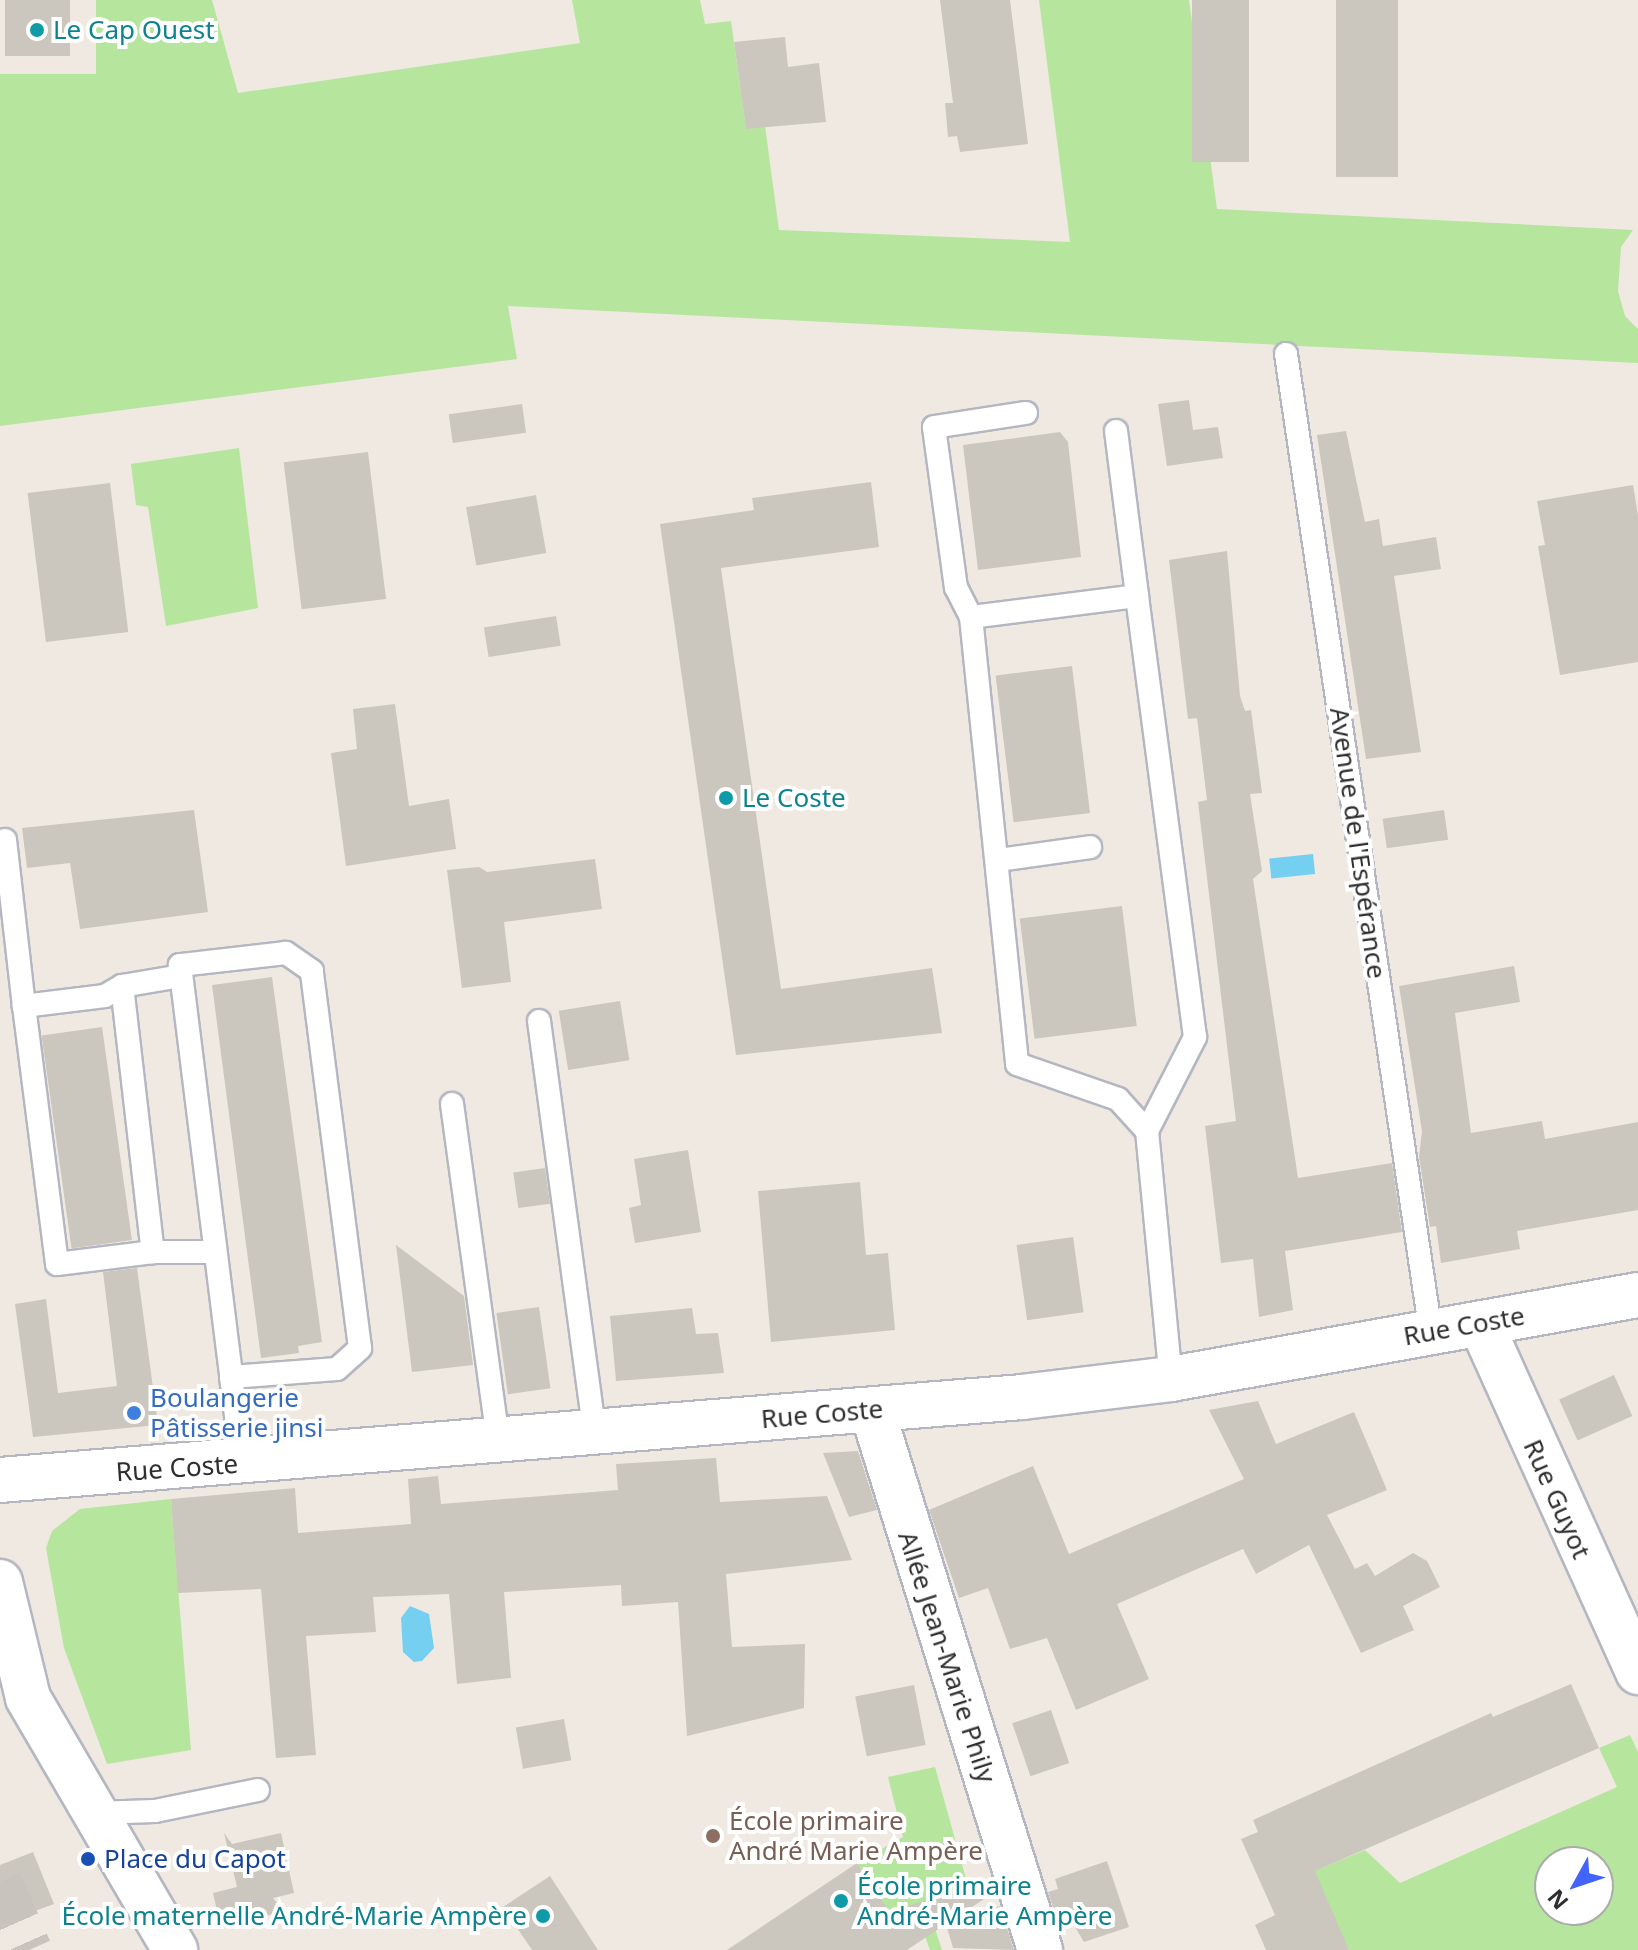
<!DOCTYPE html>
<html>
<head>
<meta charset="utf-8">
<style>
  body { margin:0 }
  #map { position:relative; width:1638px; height:1950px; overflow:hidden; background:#efe9e1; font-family:"Noto Sans",sans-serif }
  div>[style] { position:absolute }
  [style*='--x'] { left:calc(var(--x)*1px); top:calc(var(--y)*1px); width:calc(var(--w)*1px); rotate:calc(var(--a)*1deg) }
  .green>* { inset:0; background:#b6e59e }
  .water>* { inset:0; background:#75cff0; transform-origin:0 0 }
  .building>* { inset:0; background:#cbc7bf; transform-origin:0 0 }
  .highway-tunnel>* { height:44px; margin-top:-22px; transform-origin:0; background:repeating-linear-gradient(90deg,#c8c4bd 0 44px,transparent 0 66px) }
  .roads { filter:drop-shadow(2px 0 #b4b7c1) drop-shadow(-2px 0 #b4b7c1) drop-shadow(0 2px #b4b7c1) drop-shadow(0 -2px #b4b7c1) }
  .lane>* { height:22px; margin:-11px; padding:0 11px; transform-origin:11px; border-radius:11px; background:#fff }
  .street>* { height:44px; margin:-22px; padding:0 22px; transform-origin:22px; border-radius:22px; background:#fff }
  .secondary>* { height:44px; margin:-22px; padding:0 22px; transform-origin:22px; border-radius:22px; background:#fff }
  .dots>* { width:22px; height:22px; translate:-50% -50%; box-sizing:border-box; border:4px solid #fff; border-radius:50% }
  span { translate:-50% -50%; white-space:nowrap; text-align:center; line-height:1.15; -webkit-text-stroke:8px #fff; paint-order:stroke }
  .culture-label { font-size:26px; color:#0d838f }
  .left { translate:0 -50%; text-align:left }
  .right { translate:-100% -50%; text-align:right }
  .street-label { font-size:26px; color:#2e2e2e }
  .shop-label { font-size:26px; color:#366cbe }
  .education-label { font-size:26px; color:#785e54 }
  .transit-label { font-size:26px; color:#164399 }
  .north { position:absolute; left:1534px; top:1846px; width:80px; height:80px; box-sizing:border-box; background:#fff; border:2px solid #ababab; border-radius:50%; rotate:230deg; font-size:22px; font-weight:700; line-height:32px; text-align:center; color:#2e2e2e }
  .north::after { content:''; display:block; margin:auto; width:28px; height:36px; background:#4264fb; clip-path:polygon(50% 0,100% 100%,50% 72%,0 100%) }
</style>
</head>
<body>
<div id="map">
  <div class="green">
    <i style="clip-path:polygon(96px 0,212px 0,238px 93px,580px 43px,572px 0,700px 0,705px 24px,731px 21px,746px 128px,765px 126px,779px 230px,1070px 242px,1039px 0,1189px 0,1217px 209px,1633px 230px,1621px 247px,1618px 291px,1625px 316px,1638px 329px,1638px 363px,508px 306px,517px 359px,0 426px,0 74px,96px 74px)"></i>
    <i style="clip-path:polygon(239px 448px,258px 608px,166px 626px,148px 507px,136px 505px,131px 464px)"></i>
    <i style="clip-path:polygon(171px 1499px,191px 1750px,107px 1764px,64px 1648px,46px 1548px,52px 1531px,80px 1509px)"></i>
    <i style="clip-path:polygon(evenodd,1630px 1735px,1638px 1752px,1638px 1950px,1349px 1950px,1312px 1872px,1365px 1850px,1400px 1883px,1617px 1787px,1599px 1748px,1630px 1735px,1550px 1862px,1598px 1862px,1598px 1910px,1550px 1910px,1550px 1862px)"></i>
    <i style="clip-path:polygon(935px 1767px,968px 1886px,926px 1901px,942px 1950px,930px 1950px,923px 1931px,908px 1939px,857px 1863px,903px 1837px,888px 1777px)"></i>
  </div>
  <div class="water">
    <i style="left:1313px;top:854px;width:20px;height:44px;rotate:84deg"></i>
    <i style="clip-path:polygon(410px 1606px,429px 1614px,434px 1648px,422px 1661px,414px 1662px,403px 1652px,401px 1618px)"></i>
  </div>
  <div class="building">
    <i style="left:5px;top:0;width:65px;height:56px"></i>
    <i style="clip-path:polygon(940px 0,1010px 0,1028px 144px,960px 152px,957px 136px,948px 137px,945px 103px,953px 103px)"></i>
    <i style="left:1192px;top:0;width:57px;height:162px"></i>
    <i style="left:1336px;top:0;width:62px;height:177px"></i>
    <i style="clip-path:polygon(785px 37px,788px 67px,819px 63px,826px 122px,746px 129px,734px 42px)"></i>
    <i style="clip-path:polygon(1189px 400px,1193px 430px,1218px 427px,1223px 458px,1167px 466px,1158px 404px)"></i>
    <i style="left:522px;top:404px;width:29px;height:74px;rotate:82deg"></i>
    <i style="clip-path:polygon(1346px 431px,1365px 522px,1379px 519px,1383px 546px,1436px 537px,1441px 569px,1394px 576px,1421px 752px,1366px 759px,1317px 435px)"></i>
    <i style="clip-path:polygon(1060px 432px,1068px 442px,1081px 557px,978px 570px,963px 445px)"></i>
    <i style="left:368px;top:452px;width:148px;height:85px;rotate:83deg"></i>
    <i style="clip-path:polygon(871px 482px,879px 547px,721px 568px,781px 989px,932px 968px,942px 1033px,736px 1055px,660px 524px,754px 510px,752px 498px)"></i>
    <i style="left:110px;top:483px;width:150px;height:83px;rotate:83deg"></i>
    <i style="clip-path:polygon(1633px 485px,1638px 515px,1638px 662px,1560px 675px,1538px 546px,1545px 545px,1537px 501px)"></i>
    <i style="left:536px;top:495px;width:59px;height:71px;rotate:80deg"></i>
    <i style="clip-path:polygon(1227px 551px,1240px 696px,1245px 711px,1251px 710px,1262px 793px,1250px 794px,1262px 871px,1253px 879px,1298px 1178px,1392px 1163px,1402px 1232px,1285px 1251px,1293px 1310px,1259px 1317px,1253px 1259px,1221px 1263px,1205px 1126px,1236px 1121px,1198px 802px,1207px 800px,1197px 718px,1188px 719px,1169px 560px)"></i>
    <i style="left:556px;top:616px;width:30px;height:73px;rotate:81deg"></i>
    <i style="left:1072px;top:666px;width:148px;height:77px;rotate:83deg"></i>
    <i style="clip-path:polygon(395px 704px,409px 806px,449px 799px,456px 849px,346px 866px,331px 753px,357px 749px,353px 709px)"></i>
    <i style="clip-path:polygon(194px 810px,208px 912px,80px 929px,70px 863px,27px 868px,22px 828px)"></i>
    <i style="left:1444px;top:810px;width:30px;height:62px;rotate:82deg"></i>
    <i style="clip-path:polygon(595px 859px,602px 909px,504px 922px,511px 982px,462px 988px,447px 870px,479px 867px,487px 872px)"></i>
    <i style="left:1122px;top:906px;width:121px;height:103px;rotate:83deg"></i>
    <i style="clip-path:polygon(1514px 966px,1520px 1002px,1455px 1013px,1471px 1133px,1542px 1121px,1545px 1139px,1638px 1122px,1638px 1210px,1517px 1231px,1520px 1249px,1441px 1263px,1436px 1226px,1430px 1227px,1419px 1157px,1422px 1131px,1399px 986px)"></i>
    <i style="clip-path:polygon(272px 977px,322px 1342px,298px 1346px,299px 1353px,261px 1358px,212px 985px)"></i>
    <i style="left:620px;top:1001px;width:60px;height:62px;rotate:81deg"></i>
    <i style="left:102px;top:1027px;width:215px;height:61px;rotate:82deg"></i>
    <i style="clip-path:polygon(688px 1150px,701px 1232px,635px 1243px,629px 1208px,641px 1205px,634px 1159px)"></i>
    <i style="left:545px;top:1168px;width:36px;height:32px;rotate:82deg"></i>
    <i style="clip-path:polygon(860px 1182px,866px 1255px,888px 1253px,895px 1330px,771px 1342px,758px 1191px)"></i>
    <i style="left:1073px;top:1237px;width:76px;height:57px;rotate:82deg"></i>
    <i style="clip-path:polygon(396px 1245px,464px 1296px,473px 1365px,412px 1372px)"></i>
    <i style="clip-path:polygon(137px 1268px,158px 1425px,33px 1437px,15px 1304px,46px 1299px,58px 1393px,117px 1386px,103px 1272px)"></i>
    <i style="left:539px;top:1307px;width:82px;height:43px;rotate:82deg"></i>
    <i style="clip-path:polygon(692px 1308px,696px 1334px,718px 1333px,724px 1373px,616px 1381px,610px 1316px)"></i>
    <i style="left:1614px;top:1375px;width:45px;height:60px;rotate:66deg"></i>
    <i style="clip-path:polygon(1258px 1401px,1276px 1444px,1354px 1412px,1387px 1490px,1327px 1515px,1355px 1569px,1367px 1563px,1375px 1576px,1413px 1553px,1427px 1561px,1440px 1587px,1403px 1606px,1414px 1630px,1361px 1653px,1309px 1545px,1256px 1574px,1243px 1549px,1117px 1604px,1149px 1679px,1076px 1710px,1047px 1638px,1010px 1649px,988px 1588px,959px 1598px,929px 1510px,1033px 1466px,1069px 1554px,1244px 1479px,1209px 1410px)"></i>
    <i style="clip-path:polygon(858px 1451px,877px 1510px,849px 1517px,823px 1453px)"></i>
    <i style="clip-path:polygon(716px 1458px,720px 1502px,827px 1496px,852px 1560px,726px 1574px,732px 1647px,805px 1644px,804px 1708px,687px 1736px,678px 1602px,622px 1606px,621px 1585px,504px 1592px,511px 1678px,457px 1684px,449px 1594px,373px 1597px,376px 1632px,306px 1636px,316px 1755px,276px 1758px,261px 1589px,178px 1593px,171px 1499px,295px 1488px,298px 1533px,411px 1524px,408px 1479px,438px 1476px,441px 1504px,618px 1490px,616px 1464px)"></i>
    <i style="clip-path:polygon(1571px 1684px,1599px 1748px,1315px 1871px,1349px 1950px,1266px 1950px,1255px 1925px,1275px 1915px,1241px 1839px,1258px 1832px,1253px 1820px,1491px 1713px,1493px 1717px)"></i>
    <i style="left:914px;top:1685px;width:61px;height:60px;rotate:79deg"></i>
    <i style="left:1051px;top:1710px;width:56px;height:41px;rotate:71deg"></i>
    <i style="left:564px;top:1719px;width:42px;height:49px;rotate:80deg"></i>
    <i style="clip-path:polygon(224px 1833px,232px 1844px,281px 1833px,294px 1893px,273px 1898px,284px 1911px,221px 1929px,213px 1893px,237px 1887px)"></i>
    <i style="clip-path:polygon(33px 1852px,54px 1904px,0 1924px,0 1865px)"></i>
    <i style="clip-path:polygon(1107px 1861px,1129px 1927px,1084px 1942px,1069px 1917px,1057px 1920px,1048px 1892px,1058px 1889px,1055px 1879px)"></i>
    <i style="clip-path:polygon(857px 1863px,890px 1912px,992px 1879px,996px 1891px,951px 1921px,1000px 1906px,1014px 1950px,953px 1948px,946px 1924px,907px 1950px,727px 1950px)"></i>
    <i style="clip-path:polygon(550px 1876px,598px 1950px,532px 1950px,503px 1907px)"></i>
  </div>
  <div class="highway-tunnel">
    <i style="--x:0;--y:1882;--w:74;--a:66.2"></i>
  </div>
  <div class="roads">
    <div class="lane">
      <i style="--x:1286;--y:354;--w:990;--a:81.58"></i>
      <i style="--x:1116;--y:431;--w:166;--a:82.7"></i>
      <i style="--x:971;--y:617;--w:33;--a:-117"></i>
      <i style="--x:956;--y:588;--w:162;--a:-97.8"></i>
      <i style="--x:934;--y:427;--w:93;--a:-8.7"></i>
      <i style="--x:5;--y:840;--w:167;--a:83.5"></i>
      <i style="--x:998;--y:860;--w:93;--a:-8"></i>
      <i style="--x:181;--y:976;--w:60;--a:170.4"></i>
      <i style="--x:122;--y:986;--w:20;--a:150"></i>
      <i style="--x:105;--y:996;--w:82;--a:173"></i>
      <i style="--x:24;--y:1006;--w:260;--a:82.7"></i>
      <i style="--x:57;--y:1264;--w:97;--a:-7.1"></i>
      <i style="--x:153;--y:1252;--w:62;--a:0"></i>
      <i style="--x:122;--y:986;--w:268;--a:83.4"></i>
      <i style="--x:539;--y:1021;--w:417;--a:82.3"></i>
      <i style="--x:452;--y:1104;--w:341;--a:82.2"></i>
      <i style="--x:1147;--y:1131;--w:106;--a:-62.9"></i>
      <i style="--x:1195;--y:1037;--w:445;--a:-97.5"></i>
      <i style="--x:1137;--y:596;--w:167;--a:172.8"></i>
      <i style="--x:971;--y:617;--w:449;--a:84.1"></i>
      <i style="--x:1017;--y:1064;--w:107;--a:19.1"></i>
      <i style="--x:1118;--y:1099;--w:43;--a:47.8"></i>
      <i style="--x:1147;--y:1131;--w:249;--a:84.5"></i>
      <i style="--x:231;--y:1377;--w:106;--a:-4.3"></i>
      <i style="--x:337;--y:1369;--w:31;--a:-42"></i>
      <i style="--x:360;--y:1348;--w:380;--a:-97.3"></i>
      <i style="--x:312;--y:971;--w:32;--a:-145"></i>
      <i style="--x:286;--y:953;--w:107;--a:173.5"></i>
      <i style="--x:180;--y:965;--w:415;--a:82.9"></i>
      <i style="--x:231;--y:1377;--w:87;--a:82.7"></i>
      <i style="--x:94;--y:1813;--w:61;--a:-1.9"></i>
      <i style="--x:155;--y:1811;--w:105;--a:-11.5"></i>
    </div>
    <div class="street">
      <i style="--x:1481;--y:1324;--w:382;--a:65.7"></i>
      <i style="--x:872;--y:1410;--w:566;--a:72.72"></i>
    </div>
    <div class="secondary">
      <i style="--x:0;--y:1480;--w:1025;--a:-4.64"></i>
      <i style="--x:1022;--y:1397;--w:150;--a:-6.9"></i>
      <i style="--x:1171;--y:1379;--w:474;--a:-10.2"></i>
      <i style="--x:0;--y:1582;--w:119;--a:76.4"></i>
      <i style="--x:28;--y:1698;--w:292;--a:59.7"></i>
    </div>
  </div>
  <div class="dots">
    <i style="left:37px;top:30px;background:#0f9aa8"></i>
    <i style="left:726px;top:798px;background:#0f9aa8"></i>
    <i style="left:134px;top:1413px;background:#3f7fe0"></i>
    <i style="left:713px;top:1836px;background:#8d6e63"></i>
    <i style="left:88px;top:1859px;background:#1a4fb4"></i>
    <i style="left:841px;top:1901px;background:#0f9aa8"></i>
    <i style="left:543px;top:1916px;background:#0f9aa8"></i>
  </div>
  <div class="culture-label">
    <span class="left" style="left:53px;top:30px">Le Cap Ouest</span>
    <span class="left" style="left:742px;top:798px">Le Coste</span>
    <span class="left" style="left:857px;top:1901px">École primaire<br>André-Marie Ampère</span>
    <span class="right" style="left:527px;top:1916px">École maternelle André-Marie Ampère</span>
  </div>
  <div class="street-label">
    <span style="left:1358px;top:843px;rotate:82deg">Avenue de l'Espérance</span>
    <span style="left:1464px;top:1326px;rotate:-10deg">Rue Coste</span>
    <span style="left:822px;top:1414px;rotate:-5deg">Rue Coste</span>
    <span style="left:177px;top:1468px;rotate:-4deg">Rue Coste</span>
    <span style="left:1557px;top:1499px;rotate:66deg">Rue Guyot</span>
    <span style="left:947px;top:1657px;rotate:72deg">Allée Jean-Marie Phily</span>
  </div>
  <div class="shop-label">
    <span class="left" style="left:150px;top:1413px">Boulangerie<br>Pâtisserie jinsi</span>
  </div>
  <div class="education-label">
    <span class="left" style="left:729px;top:1836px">École primaire<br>André Marie Ampère</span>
  </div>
  <div class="transit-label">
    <span class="left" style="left:104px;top:1859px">Place du Capot</span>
  </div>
  <div class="north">N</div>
</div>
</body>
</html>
